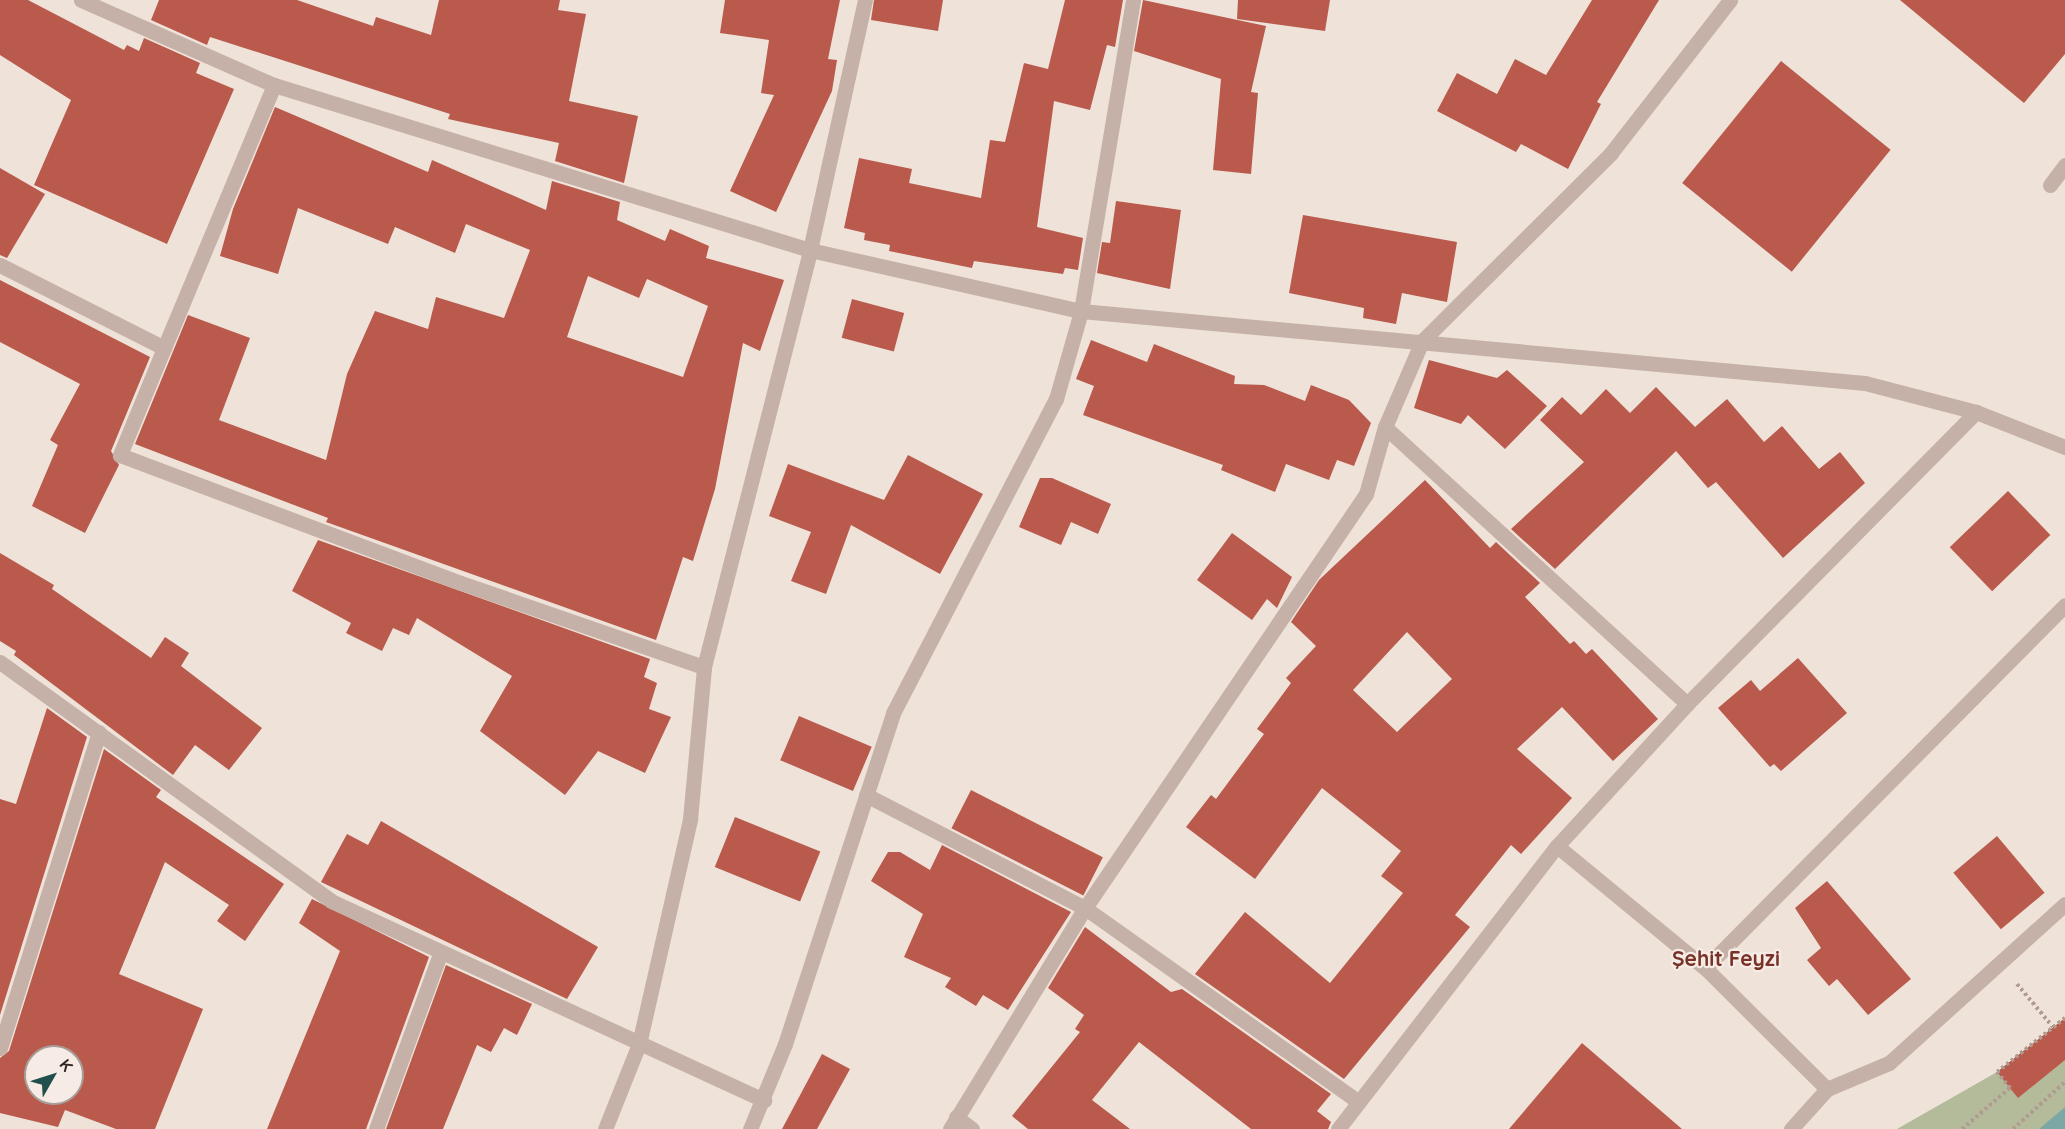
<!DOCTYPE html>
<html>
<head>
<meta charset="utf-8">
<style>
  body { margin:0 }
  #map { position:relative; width:2065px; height:1129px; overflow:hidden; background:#eee2d9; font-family:Quicksand,sans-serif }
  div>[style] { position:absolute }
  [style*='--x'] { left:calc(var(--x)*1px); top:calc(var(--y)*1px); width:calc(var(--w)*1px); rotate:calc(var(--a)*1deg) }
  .green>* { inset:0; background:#b4bb9b }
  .water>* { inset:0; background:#7ba8a5 }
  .building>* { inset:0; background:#b95a4c; transform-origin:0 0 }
  .path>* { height:4px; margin-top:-2px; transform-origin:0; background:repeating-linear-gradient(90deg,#b09b91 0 3px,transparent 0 6px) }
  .minor>* { height:15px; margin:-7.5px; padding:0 7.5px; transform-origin:7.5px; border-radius:7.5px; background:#c5b1a7 }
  span { translate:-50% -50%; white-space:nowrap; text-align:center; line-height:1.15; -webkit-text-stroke:4.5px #f6ece5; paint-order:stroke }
  .district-label { font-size:21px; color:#783228; font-weight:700 }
  .north { position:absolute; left:24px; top:1045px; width:60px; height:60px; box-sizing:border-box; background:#f6ece5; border:2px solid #a89e99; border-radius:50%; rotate:51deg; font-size:16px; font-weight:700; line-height:24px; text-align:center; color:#322926 }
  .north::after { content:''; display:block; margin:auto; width:21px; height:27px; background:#204f4d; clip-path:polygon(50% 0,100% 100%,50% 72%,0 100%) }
</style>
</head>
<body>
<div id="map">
  <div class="green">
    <i style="clip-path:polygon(2065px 1018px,2065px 1129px,1897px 1129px,1997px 1072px)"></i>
  </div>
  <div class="water">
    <i style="clip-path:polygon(2065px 1107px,2065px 1129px,2039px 1129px)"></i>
  </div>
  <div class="building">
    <i style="clip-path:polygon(0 0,28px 0,124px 50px,127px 45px,139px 51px,144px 38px,200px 63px,196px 73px,234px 89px,167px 244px,34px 185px,71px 100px,0 55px)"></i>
    <i style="clip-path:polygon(159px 0,297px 0,373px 26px,376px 17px,431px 35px,439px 0,560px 0,558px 10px,586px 14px,569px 101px,638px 116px,624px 183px,555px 161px,559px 143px,448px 119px,450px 114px,210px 37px,207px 45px,151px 20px)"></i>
    <i style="clip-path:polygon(725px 0,840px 0,828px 59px,837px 60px,832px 91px,776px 212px,730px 191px,774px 95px,761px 93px,769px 40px,720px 33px)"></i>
    <i style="clip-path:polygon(874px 0,943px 0,938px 31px,871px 20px)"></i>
    <i style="clip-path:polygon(1065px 0,1123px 0,1115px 47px,1107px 45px,1090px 110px,1054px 101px,1037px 227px,1083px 238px,1078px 270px,1065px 268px,1063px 274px,974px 261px,972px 268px,889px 251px,890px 245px,864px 240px,865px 233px,844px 228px,859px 158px,912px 169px,909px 183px,981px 198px,990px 140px,1005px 142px,1024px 63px,1048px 69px)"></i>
    <i style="clip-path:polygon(1143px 0,1266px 26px,1251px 92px,1258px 93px,1251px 174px,1213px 170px,1221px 79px,1134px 51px)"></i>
    <i style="clip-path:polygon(1238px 0,1330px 0,1325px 31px,1237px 19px)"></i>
    <i style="clip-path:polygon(1592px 0,1659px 0,1597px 102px,1601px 104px,1568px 169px,1521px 144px,1516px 152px,1437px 111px,1457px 73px,1497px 94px,1515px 59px,1546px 75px)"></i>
    <i style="clip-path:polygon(1900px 0,2065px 0,2065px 54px,2024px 103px)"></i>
    <i style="left:1781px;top:61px;width:141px;height:157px;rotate:39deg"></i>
    <i style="clip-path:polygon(evenodd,275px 107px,428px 172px,432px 160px,546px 210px,552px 181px,620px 202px,617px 220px,665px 241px,670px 229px,709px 246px,706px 258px,784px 280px,760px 351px,743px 343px,715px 489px,693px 561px,683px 557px,656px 640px,326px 522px,328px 518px,135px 444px,188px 315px,250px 338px,219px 420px,326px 460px,347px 374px,375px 311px,428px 329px,436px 297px,504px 318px,530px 250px,466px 224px,455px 253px,395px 227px,388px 244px,298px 208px,278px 274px,220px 256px,233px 209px,275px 107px,588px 276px,639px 298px,647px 279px,708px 306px,683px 377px,567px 337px,588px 276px)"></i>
    <i style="clip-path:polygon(0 168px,45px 194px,7px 258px,0 255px)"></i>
    <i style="clip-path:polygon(1116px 201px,1181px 210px,1170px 289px,1097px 273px,1102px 242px,1110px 243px)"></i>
    <i style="clip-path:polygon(1303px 215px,1457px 242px,1447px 302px,1402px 293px,1396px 324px,1363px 318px,1364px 308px,1289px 293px)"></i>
    <i style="clip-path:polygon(0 280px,150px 357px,111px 451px,119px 465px,85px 533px,32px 506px,58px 445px,50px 440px,80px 384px,0 342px)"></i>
    <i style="left:852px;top:299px;width:54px;height:40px;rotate:15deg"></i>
    <i style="clip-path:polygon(1091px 340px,1147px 362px,1154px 344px,1235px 376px,1234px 384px,1264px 385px,1305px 401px,1311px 385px,1349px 400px,1371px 423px,1354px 466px,1337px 460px,1329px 480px,1286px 464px,1275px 492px,1221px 470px,1223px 465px,1083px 415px,1094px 386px,1076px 379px)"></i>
    <i style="clip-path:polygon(1429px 360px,1497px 378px,1507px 370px,1547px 406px,1505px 449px,1468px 415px,1461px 424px,1414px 408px)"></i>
    <i style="clip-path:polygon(1656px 387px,1695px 427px,1727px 399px,1764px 442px,1782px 426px,1819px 469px,1840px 452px,1865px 483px,1783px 558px,1716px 482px,1708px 488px,1676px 451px,1555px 569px,1511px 529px,1584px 462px,1540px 420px,1562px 397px,1581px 415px,1606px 389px,1630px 413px)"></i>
    <i style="clip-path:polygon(908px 455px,983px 494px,940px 574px,851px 525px,826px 594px,791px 581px,811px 532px,769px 516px,788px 464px,884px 500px)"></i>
    <i style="clip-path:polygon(1040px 478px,1052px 478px,1111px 504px,1098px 534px,1071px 522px,1061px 545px,1019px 527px)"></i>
    <i style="clip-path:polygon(evenodd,1425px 480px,1490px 548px,1496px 542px,1540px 583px,1525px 597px,1570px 644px,1574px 641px,1586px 654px,1592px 649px,1658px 719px,1613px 761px,1562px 707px,1517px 749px,1572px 798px,1521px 854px,1511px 845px,1455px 915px,1470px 927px,1344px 1079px,1195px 974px,1245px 912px,1330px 983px,1403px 893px,1381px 876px,1401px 851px,1322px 788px,1255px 879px,1186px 827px,1211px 795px,1216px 799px,1264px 734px,1257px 729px,1291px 683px,1286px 678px,1316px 646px,1291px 622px,1319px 580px,1425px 480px,1407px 632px,1452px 679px,1397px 732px,1353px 690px,1407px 632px)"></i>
    <i style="left:2008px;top:491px;width:61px;height:81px;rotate:46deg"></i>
    <i style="clip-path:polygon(1232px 533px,1292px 577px,1277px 608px,1267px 599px,1252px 620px,1197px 580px)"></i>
    <i style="clip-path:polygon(318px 540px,650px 659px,644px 677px,657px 683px,649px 709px,671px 717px,645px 773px,598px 751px,565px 795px,480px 731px,512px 676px,417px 618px,409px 635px,393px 628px,382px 651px,346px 633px,351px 623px,292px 591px)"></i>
    <i style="clip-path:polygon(0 553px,54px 585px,52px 589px,151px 658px,165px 637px,189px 653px,181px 666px,262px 728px,229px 770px,195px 745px,173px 775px,14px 655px,16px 651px,0 641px)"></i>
    <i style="clip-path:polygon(1798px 658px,1847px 713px,1781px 771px,1774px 764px,1770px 767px,1718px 708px,1751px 680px,1760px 691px)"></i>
    <i style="clip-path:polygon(47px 708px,87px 737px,0 1015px,0 799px,16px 804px)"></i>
    <i style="left:799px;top:716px;width:79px;height:48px;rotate:23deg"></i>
    <i style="clip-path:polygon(evenodd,104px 749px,161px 790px,156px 797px,284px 884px,245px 941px,217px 921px,229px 905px,165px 862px,119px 974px,203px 1009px,155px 1129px,116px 1129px,65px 1110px,58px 1127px,0 1113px,0 1058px,9px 1051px,104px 749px,36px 1057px,72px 1057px,72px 1093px,36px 1093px,36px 1057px)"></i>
    <i style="left:971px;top:790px;width:148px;height:43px;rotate:27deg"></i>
    <i style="left:735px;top:817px;width:92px;height:54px;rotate:22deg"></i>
    <i style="clip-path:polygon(381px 821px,598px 947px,567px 999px,321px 882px,347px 834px,368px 845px)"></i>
    <i style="left:1997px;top:836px;width:74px;height:57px;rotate:50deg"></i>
    <i style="clip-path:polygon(942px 845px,1071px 912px,1008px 1010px,983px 995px,976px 1006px,945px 987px,951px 978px,904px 957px,923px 914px,871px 881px,888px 852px,900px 852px,930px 870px)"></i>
    <i style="clip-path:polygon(1827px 881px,1911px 979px,1868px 1015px,1837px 979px,1829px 986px,1807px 960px,1821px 948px,1795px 908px)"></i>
    <i style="clip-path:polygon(312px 899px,429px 957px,366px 1129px,267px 1129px,340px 951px,299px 923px)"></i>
    <i style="clip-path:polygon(1085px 927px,1171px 992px,1182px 989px,1331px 1094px,1317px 1111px,1331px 1122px,1328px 1129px,1251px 1129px,1139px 1042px,1092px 1100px,1130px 1129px,1028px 1129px,1012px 1116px,1080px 1032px,1075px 1029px,1084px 1015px,1048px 988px)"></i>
    <i style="clip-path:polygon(446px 965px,532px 1004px,517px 1035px,504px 1028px,491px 1052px,477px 1045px,443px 1129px,386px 1129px)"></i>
    <i style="clip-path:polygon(2065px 1018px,2065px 1060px,2018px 1098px,1997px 1072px)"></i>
    <i style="clip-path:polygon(1582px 1043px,1682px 1129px,1509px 1129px)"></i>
    <i style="clip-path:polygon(822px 1054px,850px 1069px,817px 1129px,782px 1129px)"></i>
  </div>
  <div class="path">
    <i style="--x:2017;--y:984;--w:56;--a:50.1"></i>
    <i style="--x:1962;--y:1129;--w:63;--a:-40.5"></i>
    <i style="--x:2010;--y:1088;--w:21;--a:-129"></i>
    <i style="--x:1997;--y:1072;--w:87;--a:-38.5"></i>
    <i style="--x:2013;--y:1129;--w:70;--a:-42.1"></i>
  </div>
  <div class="minor">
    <i style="--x:81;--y:0;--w:211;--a:23.8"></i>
    <i style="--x:274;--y:85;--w:561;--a:17.11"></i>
    <i style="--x:810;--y:250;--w:278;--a:12.7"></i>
    <i style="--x:1081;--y:311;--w:787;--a:5.25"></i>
    <i style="--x:1865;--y:383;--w:115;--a:14.6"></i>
    <i style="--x:1976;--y:412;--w:96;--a:21.5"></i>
    <i style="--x:2050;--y:185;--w:25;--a:-53"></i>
    <i style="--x:0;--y:265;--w:184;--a:26.8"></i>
    <i style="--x:164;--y:348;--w:116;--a:112.4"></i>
    <i style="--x:120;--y:455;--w:364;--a:20.6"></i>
    <i style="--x:461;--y:583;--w:257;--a:19.1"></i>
    <i style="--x:164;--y:348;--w:285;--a:-67.3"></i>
    <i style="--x:1385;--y:427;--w:410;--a:42.5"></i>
    <i style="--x:0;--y:662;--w:408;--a:35.8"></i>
    <i style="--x:331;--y:901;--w:477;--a:24.7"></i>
    <i style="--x:866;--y:795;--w:246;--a:27.3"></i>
    <i style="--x:1085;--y:908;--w:334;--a:35.3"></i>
    <i style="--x:1557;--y:846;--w:193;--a:-47.5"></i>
    <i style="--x:1687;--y:704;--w:411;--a:-45.3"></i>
    <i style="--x:0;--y:1048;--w:331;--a:-72.6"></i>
    <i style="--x:1827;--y:1089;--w:172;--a:-135.2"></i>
    <i style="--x:1705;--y:968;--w:511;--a:-45.24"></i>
    <i style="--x:956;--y:1117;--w:20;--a:37"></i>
    <i style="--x:376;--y:1129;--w:186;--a:-69.9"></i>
    <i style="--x:605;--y:1129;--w:92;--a:-68.2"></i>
    <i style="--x:639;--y:1044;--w:231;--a:-77.2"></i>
    <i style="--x:690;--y:819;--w:153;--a:-84.7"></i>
    <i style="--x:704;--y:667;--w:430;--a:-75.7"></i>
    <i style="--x:810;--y:250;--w:256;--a:-77.6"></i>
    <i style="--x:750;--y:1129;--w:92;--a:-67.6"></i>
    <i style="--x:785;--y:1044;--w:348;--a:-71.9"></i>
    <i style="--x:893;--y:713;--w:354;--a:-62.6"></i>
    <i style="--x:1056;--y:399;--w:91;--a:-74.1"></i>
    <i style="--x:1081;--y:311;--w:315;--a:-80.5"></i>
    <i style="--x:950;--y:1129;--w:259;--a:-58.6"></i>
    <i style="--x:1085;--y:908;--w:500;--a:-55.83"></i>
    <i style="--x:1366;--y:494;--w:70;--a:-74.2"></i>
    <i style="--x:1385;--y:427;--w:94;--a:-66.7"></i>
    <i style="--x:1422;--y:341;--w:267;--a:-44.8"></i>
    <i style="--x:1611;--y:153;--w:194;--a:-52.1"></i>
    <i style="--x:1338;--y:1129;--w:358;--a:-52.3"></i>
    <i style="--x:1557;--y:846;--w:192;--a:39.5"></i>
    <i style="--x:1791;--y:1129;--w:54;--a:-48"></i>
    <i style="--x:1827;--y:1089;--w:67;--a:-22.8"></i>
    <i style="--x:1889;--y:1063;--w:237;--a:-42.1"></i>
  </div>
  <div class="district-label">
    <span style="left:1726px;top:958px">Şehit Feyzi</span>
  </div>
  <div class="north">K</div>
</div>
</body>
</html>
